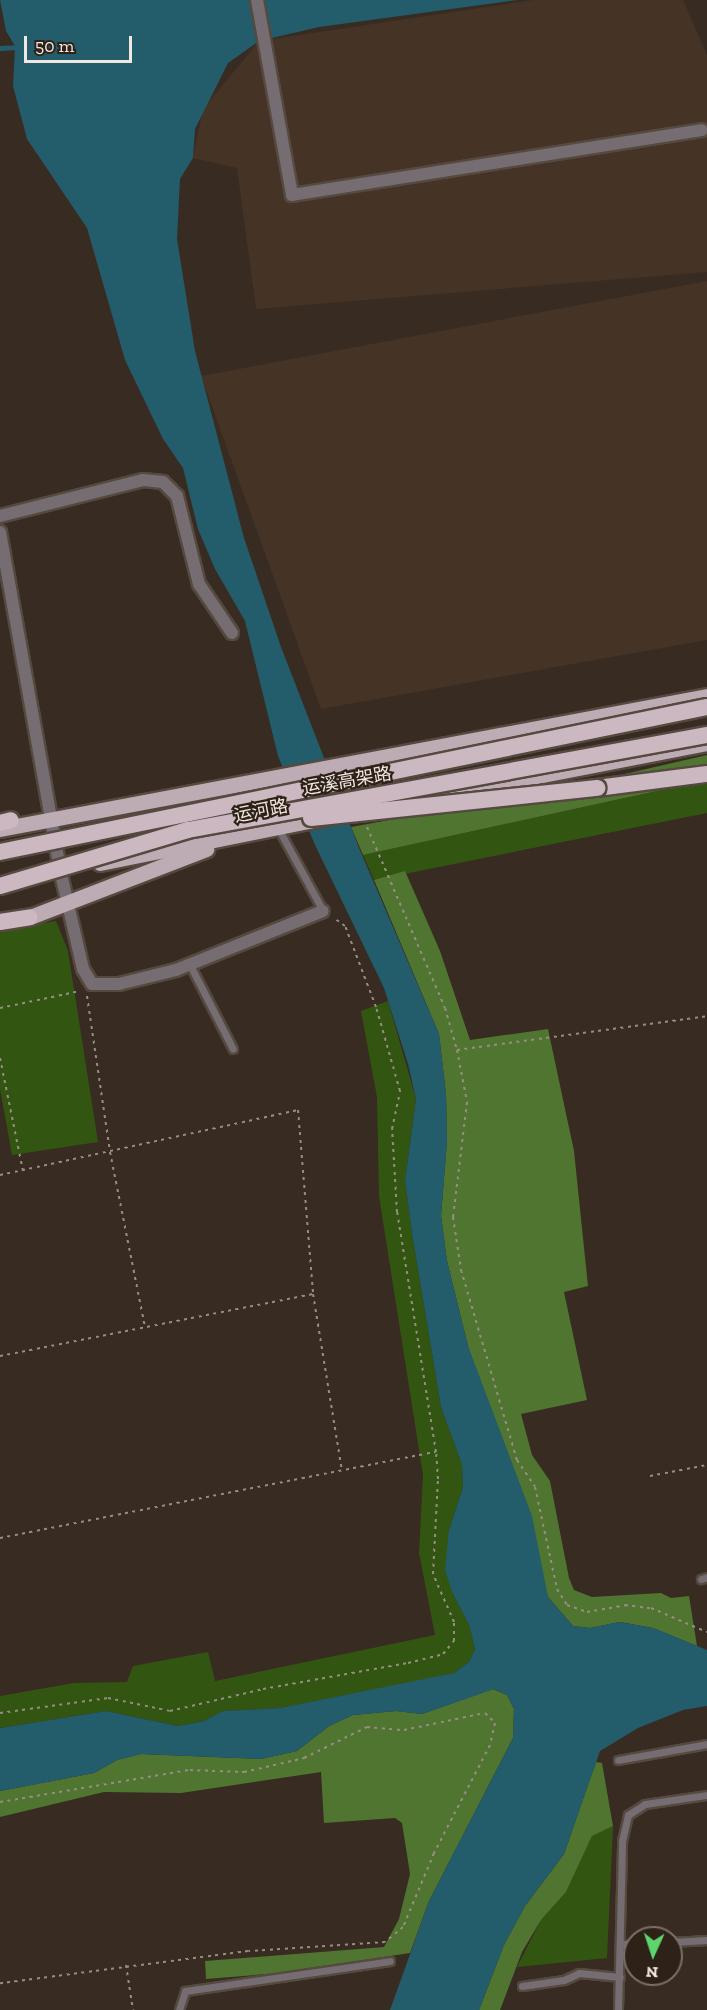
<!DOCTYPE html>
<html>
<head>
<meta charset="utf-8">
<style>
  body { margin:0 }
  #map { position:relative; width:707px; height:2010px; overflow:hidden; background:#382b21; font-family:"Zilla Slab","Noto Sans SC",serif }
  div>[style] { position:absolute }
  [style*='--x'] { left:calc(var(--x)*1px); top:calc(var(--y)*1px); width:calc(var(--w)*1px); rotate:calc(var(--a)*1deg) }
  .built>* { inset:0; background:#453325 }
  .green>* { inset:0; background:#335512 }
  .forest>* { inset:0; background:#4f7531 }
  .water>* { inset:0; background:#235c6a }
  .stream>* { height:4.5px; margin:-2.25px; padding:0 2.25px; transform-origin:2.25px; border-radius:2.25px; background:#235c6a }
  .path>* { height:2px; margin-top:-1px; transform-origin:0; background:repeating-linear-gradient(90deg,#988d85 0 3px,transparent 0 7.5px) }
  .roads { filter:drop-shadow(2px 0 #554940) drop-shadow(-2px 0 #554940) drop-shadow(0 2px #554940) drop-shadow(0 -2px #554940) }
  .service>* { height:7px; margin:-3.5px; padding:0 3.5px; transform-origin:3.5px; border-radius:3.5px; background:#756d71 }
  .minor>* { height:12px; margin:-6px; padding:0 6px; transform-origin:6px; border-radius:6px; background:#756d71 }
  .primary>* { height:15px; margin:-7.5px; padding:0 7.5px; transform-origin:7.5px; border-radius:7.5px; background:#bdacb4 }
  .trunk>* { height:16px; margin:-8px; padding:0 8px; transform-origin:8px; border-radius:8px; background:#cbb8c1 }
  .bridges { filter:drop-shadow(2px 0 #554940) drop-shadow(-2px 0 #554940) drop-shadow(0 2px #554940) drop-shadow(0 -2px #554940) }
  .trunk-bridge>* { height:16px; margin:-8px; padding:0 8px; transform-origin:8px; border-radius:8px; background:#cbb8c1 }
  span { translate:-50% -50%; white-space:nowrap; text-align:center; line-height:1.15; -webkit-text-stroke:4.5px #2e2118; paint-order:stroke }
  .street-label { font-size:18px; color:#efe7e0 }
  .north { position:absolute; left:623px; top:1926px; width:60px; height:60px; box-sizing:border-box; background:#2e2118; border:2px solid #7b7068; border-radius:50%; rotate:183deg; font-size:16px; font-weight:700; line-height:24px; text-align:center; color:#efe7e0 }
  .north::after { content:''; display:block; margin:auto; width:21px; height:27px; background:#5ed56c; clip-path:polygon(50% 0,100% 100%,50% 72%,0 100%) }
  .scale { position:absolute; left:24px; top:36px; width:108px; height:27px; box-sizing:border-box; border:3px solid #efe7e0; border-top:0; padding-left:8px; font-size:18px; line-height:21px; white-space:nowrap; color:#efe7e0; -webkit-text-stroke:4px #2e2118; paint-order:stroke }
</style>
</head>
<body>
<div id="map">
  <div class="built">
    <i style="clip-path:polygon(533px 0,683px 0,707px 55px,707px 272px,256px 309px,237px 168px,193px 158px,203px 109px,259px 41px)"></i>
    <i style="clip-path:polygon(707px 281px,707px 640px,321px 709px,201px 376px)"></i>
  </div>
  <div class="green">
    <i style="clip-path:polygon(707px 780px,707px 813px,374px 880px,363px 855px)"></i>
    <i style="clip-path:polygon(56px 921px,68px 951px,98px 1142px,12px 1155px,0 1089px,0 931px)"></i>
    <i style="clip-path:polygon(388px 1001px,416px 1099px,405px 1181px,413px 1240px,441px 1407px,462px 1465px,463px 1487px,449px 1530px,452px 1592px,469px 1625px,475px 1649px,469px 1662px,454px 1673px,423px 1680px,280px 1708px,223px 1711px,204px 1721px,178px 1726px,106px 1711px,0 1728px,0 1696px,74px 1683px,127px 1682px,133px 1666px,208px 1652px,215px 1681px,435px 1635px,419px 1553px,423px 1475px,379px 1196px,377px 1097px,361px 1011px)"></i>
    <i style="clip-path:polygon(613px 1826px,607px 1958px,517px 1967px,541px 1920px,566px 1892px,592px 1836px)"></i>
  </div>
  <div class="forest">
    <i style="clip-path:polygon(707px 755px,707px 780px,363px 855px,351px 827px,564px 788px)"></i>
    <i style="clip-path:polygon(405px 871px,440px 951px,470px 1040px,548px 1029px,574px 1151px,588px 1286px,564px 1292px,587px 1400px,521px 1414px,532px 1455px,550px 1481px,569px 1578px,574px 1590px,592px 1597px,661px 1593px,671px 1598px,689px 1596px,697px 1646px,653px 1628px,620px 1622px,590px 1628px,573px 1626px,548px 1597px,468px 1346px,447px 1261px,441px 1216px,447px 1141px,446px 1094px,439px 1034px,374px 880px)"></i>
    <i style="clip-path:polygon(493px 1689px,507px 1695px,514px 1709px,513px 1738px,429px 1901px,410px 1953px,279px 1973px,206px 1979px,205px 1961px,384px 1947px,399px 1919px,410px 1874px,402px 1823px,395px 1818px,324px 1823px,321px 1772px,181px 1793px,104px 1792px,0 1817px,0 1791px,94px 1773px,117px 1760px,141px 1754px,261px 1759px,297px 1751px,329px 1726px,353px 1715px,396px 1711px,422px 1714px)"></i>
    <i style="clip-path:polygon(596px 1762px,602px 1763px,613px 1826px,592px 1836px,566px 1892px,541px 1920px,522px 1952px,500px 2010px,479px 2010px,504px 1945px,525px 1906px,564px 1854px)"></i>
  </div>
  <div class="water">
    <i style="clip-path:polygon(0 0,517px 0,319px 27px,259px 41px,228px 63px,195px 129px,193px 158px,180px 179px,177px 239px,195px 351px,244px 538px,281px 647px,359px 848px,439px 1034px,446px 1094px,447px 1141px,441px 1216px,447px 1261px,468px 1346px,532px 1516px,548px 1597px,573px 1626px,590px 1628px,619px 1622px,653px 1628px,707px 1650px,707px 1706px,683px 1710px,638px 1728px,600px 1751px,564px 1854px,525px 1906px,504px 1945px,479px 2010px,390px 2010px,429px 1901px,513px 1738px,514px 1709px,507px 1695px,494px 1689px,422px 1714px,396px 1711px,353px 1715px,329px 1726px,297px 1751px,261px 1759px,141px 1754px,117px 1760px,94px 1773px,0 1791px,0 1728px,106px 1711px,178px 1726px,204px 1721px,223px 1711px,280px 1708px,454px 1673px,469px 1662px,475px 1649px,469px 1625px,452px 1592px,445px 1570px,449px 1530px,463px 1487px,462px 1465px,441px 1407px,413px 1240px,405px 1181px,416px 1099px,408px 1064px,384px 988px,315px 845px,278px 756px,245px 621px,215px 569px,198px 529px,183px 468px,163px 439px,125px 360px,87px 228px,27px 139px,13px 86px,15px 46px,6px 31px)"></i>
  </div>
  <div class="stream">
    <i style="--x:0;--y:48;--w:21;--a:-3"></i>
  </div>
  <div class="path">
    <i style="--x:367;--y:827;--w:197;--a:66.7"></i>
    <i style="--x:445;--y:1008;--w:44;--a:74.1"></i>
    <i style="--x:457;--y:1050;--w:53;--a:79.1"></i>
    <i style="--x:467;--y:1102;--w:116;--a:96.9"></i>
    <i style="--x:453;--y:1217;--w:54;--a:81.4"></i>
    <i style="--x:461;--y:1270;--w:198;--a:73.6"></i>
    <i style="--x:517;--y:1460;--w:32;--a:56"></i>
    <i style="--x:535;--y:1487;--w:104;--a:77.8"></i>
    <i style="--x:557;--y:1589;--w:19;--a:58"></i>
    <i style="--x:567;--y:1605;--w:21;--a:19"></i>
    <i style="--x:587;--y:1612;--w:39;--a:-10"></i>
    <i style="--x:625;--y:1605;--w:26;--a:7"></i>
    <i style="--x:651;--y:1608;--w:61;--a:23.2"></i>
    <i style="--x:87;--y:996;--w:158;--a:81.6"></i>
    <i style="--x:110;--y:1152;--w:178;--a:78.7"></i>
    <i style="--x:0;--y:1008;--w:82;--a:-12"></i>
    <i style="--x:457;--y:1050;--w:252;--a:-7.7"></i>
    <i style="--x:0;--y:1058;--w:115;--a:78.5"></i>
    <i style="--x:0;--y:1175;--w:305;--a:-12.3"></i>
    <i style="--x:298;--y:1110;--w:185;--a:85.3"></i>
    <i style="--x:313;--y:1294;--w:179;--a:80.7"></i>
    <i style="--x:0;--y:1356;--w:319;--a:-11.2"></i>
    <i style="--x:650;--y:1476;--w:58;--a:-10.9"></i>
    <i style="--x:0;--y:1538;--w:444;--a:-11.2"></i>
    <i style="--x:0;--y:1713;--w:109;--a:-7.9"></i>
    <i style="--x:108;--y:1698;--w:63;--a:11.8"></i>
    <i style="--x:170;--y:1711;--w:96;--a:-13.3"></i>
    <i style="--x:263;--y:1689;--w:147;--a:-10.2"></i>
    <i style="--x:408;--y:1663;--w:36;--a:-14"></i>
    <i style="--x:443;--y:1654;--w:17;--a:-50"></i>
    <i style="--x:454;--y:1641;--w:19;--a:-90"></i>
    <i style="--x:454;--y:1622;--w:52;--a:-113.6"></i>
    <i style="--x:433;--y:1574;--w:95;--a:-87"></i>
    <i style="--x:438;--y:1479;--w:27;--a:-94"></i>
    <i style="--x:436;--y:1452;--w:243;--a:-99.2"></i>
    <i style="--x:397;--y:1212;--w:83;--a:-93.4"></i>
    <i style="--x:392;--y:1129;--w:39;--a:-78"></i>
    <i style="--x:400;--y:1091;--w:87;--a:-105.9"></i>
    <i style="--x:376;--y:1007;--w:87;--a:-110.9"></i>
    <i style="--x:345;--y:926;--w:14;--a:-144"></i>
    <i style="--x:0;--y:1802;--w:193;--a:-9.6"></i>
    <i style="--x:190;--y:1770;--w:54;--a:2.1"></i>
    <i style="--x:244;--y:1772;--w:62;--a:-13.1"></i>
    <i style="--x:304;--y:1758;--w:70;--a:-26.2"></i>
    <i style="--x:367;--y:1727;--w:37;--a:5"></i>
    <i style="--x:404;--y:1730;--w:83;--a:-11.9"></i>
    <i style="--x:485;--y:1713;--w:14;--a:45"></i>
    <i style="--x:495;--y:1723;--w:23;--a:103"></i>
    <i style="--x:490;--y:1745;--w:122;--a:117.4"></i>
    <i style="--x:434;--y:1853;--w:80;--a:112.7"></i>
    <i style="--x:403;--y:1927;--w:23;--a:140"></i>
    <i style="--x:385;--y:1942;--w:137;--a:176.2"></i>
    <i style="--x:248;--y:1951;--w:250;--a:172.6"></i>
    <i style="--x:126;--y:1965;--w:46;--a:81.2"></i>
  </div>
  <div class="roads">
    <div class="service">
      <i style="--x:278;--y:828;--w:94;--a:61.5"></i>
      <i style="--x:190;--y:965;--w:94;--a:62.9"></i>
      <i style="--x:701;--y:1579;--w:6;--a:-18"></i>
      <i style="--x:618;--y:1760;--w:90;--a:-10.2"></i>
      <i style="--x:671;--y:1942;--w:36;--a:-3"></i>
      <i style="--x:621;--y:1944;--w:14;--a:0"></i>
      <i style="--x:522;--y:1986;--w:42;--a:-8.1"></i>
      <i style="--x:564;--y:1980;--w:17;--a:-25"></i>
      <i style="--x:579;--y:1973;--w:41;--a:5.6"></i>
      <i style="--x:179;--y:2010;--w:20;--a:-72"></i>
      <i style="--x:185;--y:1991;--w:207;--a:-8.3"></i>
      <i style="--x:618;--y:2010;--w:169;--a:-88.6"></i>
      <i style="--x:622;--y:1841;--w:27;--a:-77"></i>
      <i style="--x:628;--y:1815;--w:20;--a:-33"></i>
      <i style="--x:645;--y:1804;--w:63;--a:-8.3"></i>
    </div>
    <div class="minor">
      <i style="--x:257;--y:0;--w:198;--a:79.8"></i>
      <i style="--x:292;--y:195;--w:415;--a:-9"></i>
      <i style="--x:0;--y:516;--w:147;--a:-14.1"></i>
      <i style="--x:143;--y:480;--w:20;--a:6"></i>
      <i style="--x:163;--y:482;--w:20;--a:45"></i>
      <i style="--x:177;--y:496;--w:91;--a:76"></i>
      <i style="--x:199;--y:584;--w:59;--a:56"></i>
      <i style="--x:0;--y:532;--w:343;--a:79.9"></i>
      <i style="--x:60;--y:870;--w:102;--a:76.9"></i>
      <i style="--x:83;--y:969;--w:17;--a:59"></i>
      <i style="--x:92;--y:984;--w:27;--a:0"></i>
      <i style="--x:119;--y:984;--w:59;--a:-13.8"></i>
      <i style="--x:176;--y:970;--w:158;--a:-21.9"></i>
    </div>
    <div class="primary">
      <i style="--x:403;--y:802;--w:310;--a:-11"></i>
      <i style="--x:0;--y:829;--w:719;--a:-10.65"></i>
      <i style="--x:100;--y:863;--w:228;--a:-11.4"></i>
      <i style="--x:30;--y:917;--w:189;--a:-21.1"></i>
    </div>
    <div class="trunk">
      <i style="--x:597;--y:788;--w:111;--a:-7.3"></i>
      <i style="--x:0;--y:823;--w:11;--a:-15"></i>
      <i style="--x:0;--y:922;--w:30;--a:-9"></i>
    </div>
  </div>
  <div class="bridges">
    <div class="trunk-bridge">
      <i style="--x:311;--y:818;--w:288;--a:-6"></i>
      <i style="--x:0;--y:852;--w:722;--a:-11.59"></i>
      <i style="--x:0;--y:886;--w:196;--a:-16.6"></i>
      <i style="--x:188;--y:830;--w:528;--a:-10.37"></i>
    </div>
  </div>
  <div class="street-label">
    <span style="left:347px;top:781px;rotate:-10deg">运溪高架路</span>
    <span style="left:261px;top:811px;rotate:-11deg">运河路</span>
  </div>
  <div class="north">N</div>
  <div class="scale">50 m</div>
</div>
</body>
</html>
